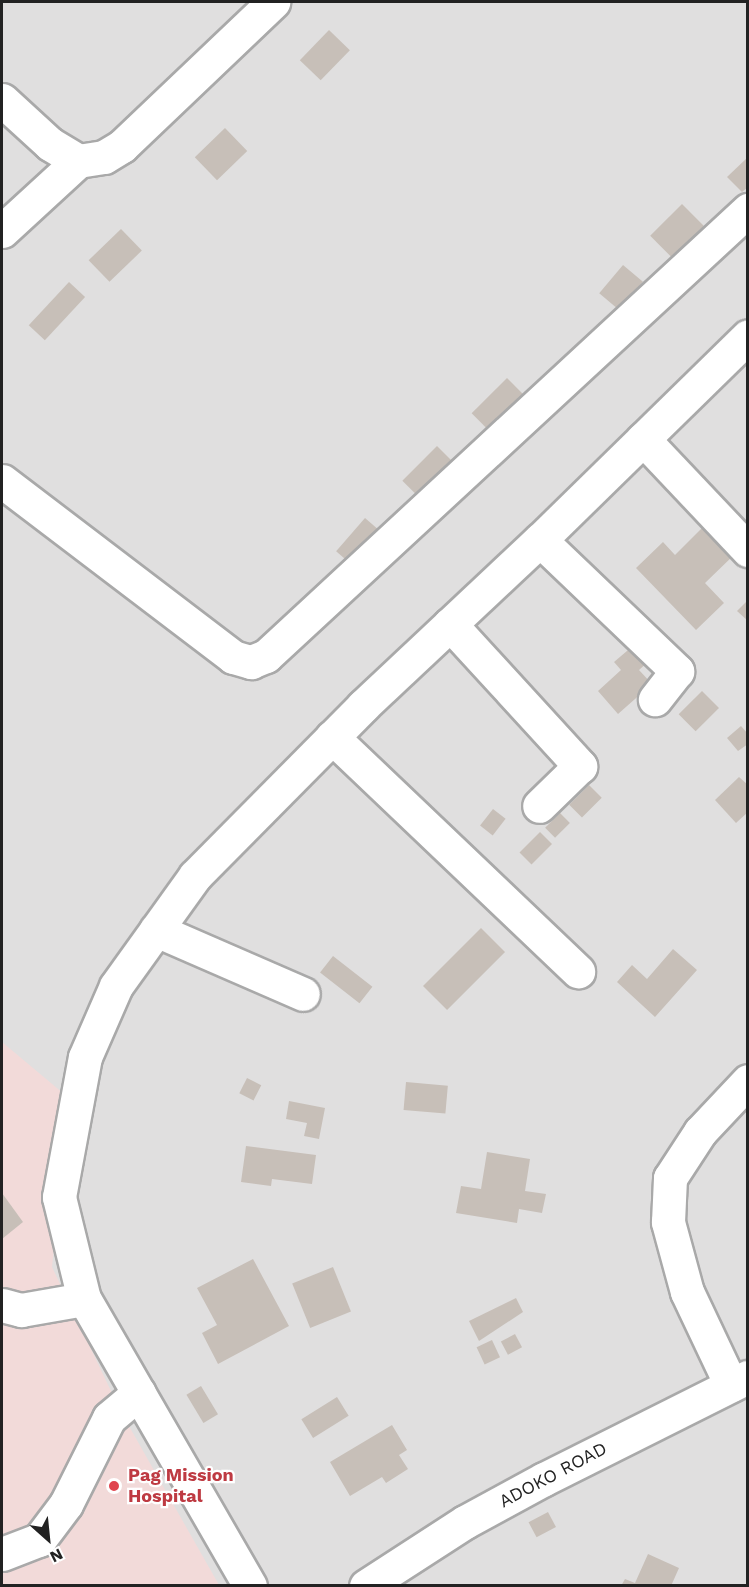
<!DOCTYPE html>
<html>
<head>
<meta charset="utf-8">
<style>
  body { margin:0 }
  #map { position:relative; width:749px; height:1587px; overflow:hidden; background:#f2efe9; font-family:"Work Sans",sans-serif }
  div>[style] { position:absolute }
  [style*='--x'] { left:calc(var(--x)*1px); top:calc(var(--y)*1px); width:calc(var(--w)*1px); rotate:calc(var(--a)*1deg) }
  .residential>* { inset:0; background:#e0dfdf; transform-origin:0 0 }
  .commercial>* { inset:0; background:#f2dad9 }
  .building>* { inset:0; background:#c7bfb8; transform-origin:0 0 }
  .roads { filter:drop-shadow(2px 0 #a9a9a9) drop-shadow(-2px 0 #a9a9a9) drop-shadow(0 2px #a9a9a9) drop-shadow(0 -2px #a9a9a9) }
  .minor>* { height:33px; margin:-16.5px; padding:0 16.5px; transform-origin:16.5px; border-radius:16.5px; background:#fff }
  .dots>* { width:16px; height:16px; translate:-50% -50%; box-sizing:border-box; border:3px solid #fff; border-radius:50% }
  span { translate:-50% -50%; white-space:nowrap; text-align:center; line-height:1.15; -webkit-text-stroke:4.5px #fff; paint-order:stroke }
  .street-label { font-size:18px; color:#222 }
  .health-label { font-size:18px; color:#be3a42; font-weight:700 }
  .left { translate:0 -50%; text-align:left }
  .frame { position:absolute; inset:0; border:3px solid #222; pointer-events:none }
  .north { position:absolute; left:18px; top:1509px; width:60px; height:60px; -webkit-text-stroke:4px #fff; paint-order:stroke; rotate:153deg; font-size:16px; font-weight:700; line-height:24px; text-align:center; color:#222 }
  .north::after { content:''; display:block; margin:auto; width:21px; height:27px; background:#222; clip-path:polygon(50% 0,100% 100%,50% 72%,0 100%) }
</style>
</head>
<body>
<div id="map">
  <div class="residential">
    <i style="left:2px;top:2px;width:745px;height:1584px"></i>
  </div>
  <div class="commercial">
    <i style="clip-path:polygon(2px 1042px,70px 1099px,52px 1267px,121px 1412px,219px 1585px,2px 1585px)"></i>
  </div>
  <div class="building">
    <i style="left:329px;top:30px;width:29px;height:42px;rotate:44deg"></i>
    <i style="left:225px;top:128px;width:32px;height:42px;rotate:46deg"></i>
    <i style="clip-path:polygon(748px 157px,748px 187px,742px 192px,727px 177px)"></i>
    <i style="left:682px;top:204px;width:31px;height:45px;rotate:45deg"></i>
    <i style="left:121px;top:229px;width:30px;height:45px;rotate:46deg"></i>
    <i style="left:623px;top:265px;width:26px;height:37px;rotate:40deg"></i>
    <i style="left:69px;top:282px;width:22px;height:59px;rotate:43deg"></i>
    <i style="left:507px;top:378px;width:25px;height:50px;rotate:45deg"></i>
    <i style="left:437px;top:446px;width:30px;height:49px;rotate:45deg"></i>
    <i style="left:365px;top:518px;width:21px;height:44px;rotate:41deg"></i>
    <i style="clip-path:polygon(707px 523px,736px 553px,705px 583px,724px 603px,696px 630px,636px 568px,663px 542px,675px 555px)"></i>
    <i style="clip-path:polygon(748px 600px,748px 621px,737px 611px)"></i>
    <i style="clip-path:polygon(634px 645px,649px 661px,639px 670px,652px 684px,618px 714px,598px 691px,621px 670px,614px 662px)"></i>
    <i style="left:702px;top:691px;width:24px;height:33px;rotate:45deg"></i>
    <i style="clip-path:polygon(741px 726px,748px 734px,748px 744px,738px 751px,727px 738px)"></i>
    <i style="clip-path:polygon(739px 777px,748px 785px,748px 812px,736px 823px,715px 800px)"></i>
    <i style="left:589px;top:785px;width:18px;height:28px;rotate:45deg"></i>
    <i style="left:493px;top:809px;width:16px;height:21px;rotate:38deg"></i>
    <i style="left:560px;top:813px;width:14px;height:21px;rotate:45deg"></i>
    <i style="left:540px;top:832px;width:17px;height:29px;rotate:45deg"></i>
    <i style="left:481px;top:928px;width:34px;height:82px;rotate:45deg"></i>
    <i style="clip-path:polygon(673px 949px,697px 970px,655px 1017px,617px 982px,632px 965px,647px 979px)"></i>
    <i style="left:333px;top:956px;width:50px;height:21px;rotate:38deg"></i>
    <i style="left:247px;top:1078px;width:16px;height:17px;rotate:27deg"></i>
    <i style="left:406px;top:1082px;width:42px;height:28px;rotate:5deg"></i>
    <i style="clip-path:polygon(289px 1101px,325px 1108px,319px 1139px,304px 1136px,307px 1123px,286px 1119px)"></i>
    <i style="clip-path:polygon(246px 1146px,316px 1155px,312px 1184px,272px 1179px,271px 1186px,241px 1182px)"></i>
    <i style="clip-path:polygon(487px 1152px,530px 1159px,525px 1191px,546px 1194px,542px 1213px,519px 1209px,517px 1223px,456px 1213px,461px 1186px,481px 1189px)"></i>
    <i style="clip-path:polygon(2px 1193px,23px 1222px,2px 1239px)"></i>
    <i style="clip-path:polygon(253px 1259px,289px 1326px,218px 1364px,202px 1333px,217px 1325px,197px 1288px)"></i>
    <i style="left:333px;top:1267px;width:48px;height:44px;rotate:68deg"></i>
    <i style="clip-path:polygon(516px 1298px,523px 1312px,479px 1341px,469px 1321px)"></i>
    <i style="left:515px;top:1334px;width:15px;height:16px;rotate:62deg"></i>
    <i style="left:492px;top:1340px;width:19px;height:17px;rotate:65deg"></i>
    <i style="left:201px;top:1386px;width:33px;height:17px;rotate:59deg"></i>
    <i style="left:337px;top:1397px;width:22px;height:42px;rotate:58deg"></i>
    <i style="clip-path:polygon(392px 1425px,407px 1450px,399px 1455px,408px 1469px,386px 1483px,382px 1477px,350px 1496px,330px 1462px)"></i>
    <i style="left:548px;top:1512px;width:17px;height:22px;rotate:62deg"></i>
    <i style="clip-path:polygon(648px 1554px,679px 1568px,671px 1586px,621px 1586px,625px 1579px,635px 1583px)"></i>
  </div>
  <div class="roads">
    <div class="minor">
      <i style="--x:2;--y:100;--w:65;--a:42.5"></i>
      <i style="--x:50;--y:144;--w:33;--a:31"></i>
      <i style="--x:78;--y:161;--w:26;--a:-9"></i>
      <i style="--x:104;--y:157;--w:21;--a:-31"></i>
      <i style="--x:122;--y:146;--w:209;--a:-43.6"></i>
      <i style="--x:2;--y:231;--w:103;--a:-42.6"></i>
      <i style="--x:643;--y:439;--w:153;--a:46.6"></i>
      <i style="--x:2;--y:481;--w:290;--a:37.3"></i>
      <i style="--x:233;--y:657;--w:19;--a:16"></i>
      <i style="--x:251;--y:662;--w:16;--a:-22"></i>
      <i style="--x:266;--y:656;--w:657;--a:-42.78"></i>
      <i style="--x:540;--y:540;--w:190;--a:43.7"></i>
      <i style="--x:677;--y:671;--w:36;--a:128"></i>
      <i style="--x:450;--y:624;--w:193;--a:47.5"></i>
      <i style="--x:580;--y:766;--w:57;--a:135.7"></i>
      <i style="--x:332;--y:737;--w:340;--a:43.6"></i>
      <i style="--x:156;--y:930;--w:160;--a:23.5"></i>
      <i style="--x:2;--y:1305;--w:20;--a:15"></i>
      <i style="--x:21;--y:1310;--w:64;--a:-9.9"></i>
      <i style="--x:731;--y:1385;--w:103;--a:-115.3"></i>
      <i style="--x:687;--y:1292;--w:73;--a:-105.2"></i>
      <i style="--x:668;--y:1222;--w:44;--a:-87.4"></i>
      <i style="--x:670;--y:1178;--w:55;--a:-56.9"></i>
      <i style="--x:700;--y:1132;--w:70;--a:-46.7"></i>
      <i style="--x:2;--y:1554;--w:40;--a:-21"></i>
      <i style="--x:39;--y:1540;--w:45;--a:-53.1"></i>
      <i style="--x:66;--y:1504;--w:96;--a:-63.4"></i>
      <i style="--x:109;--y:1418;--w:39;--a:-40"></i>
      <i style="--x:250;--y:1586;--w:332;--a:-120"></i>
      <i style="--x:84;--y:1299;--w:105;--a:-103.8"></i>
      <i style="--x:59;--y:1197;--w:142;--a:-79.5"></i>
      <i style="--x:85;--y:1057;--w:77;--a:-66.4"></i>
      <i style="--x:116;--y:986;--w:135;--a:-54.3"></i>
      <i style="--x:195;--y:876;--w:239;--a:-45.3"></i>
      <i style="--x:363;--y:706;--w:243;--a:-43.2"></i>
      <i style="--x:540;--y:540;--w:291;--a:-44.4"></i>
      <i style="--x:366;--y:1586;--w:118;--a:-32.9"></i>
      <i style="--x:465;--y:1522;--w:90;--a:-28.6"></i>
      <i style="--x:544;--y:1479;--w:228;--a:-26.6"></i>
    </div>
  </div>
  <div class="dots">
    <i style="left:114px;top:1486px;background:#e0444e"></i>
  </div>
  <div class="street-label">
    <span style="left:553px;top:1475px;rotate:-28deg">ADOKO ROAD</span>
  </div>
  <div class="health-label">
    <span class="left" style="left:128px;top:1486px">Pag Mission<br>Hospital</span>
  </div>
  <div class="frame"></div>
  <div class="north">N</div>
</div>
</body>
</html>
